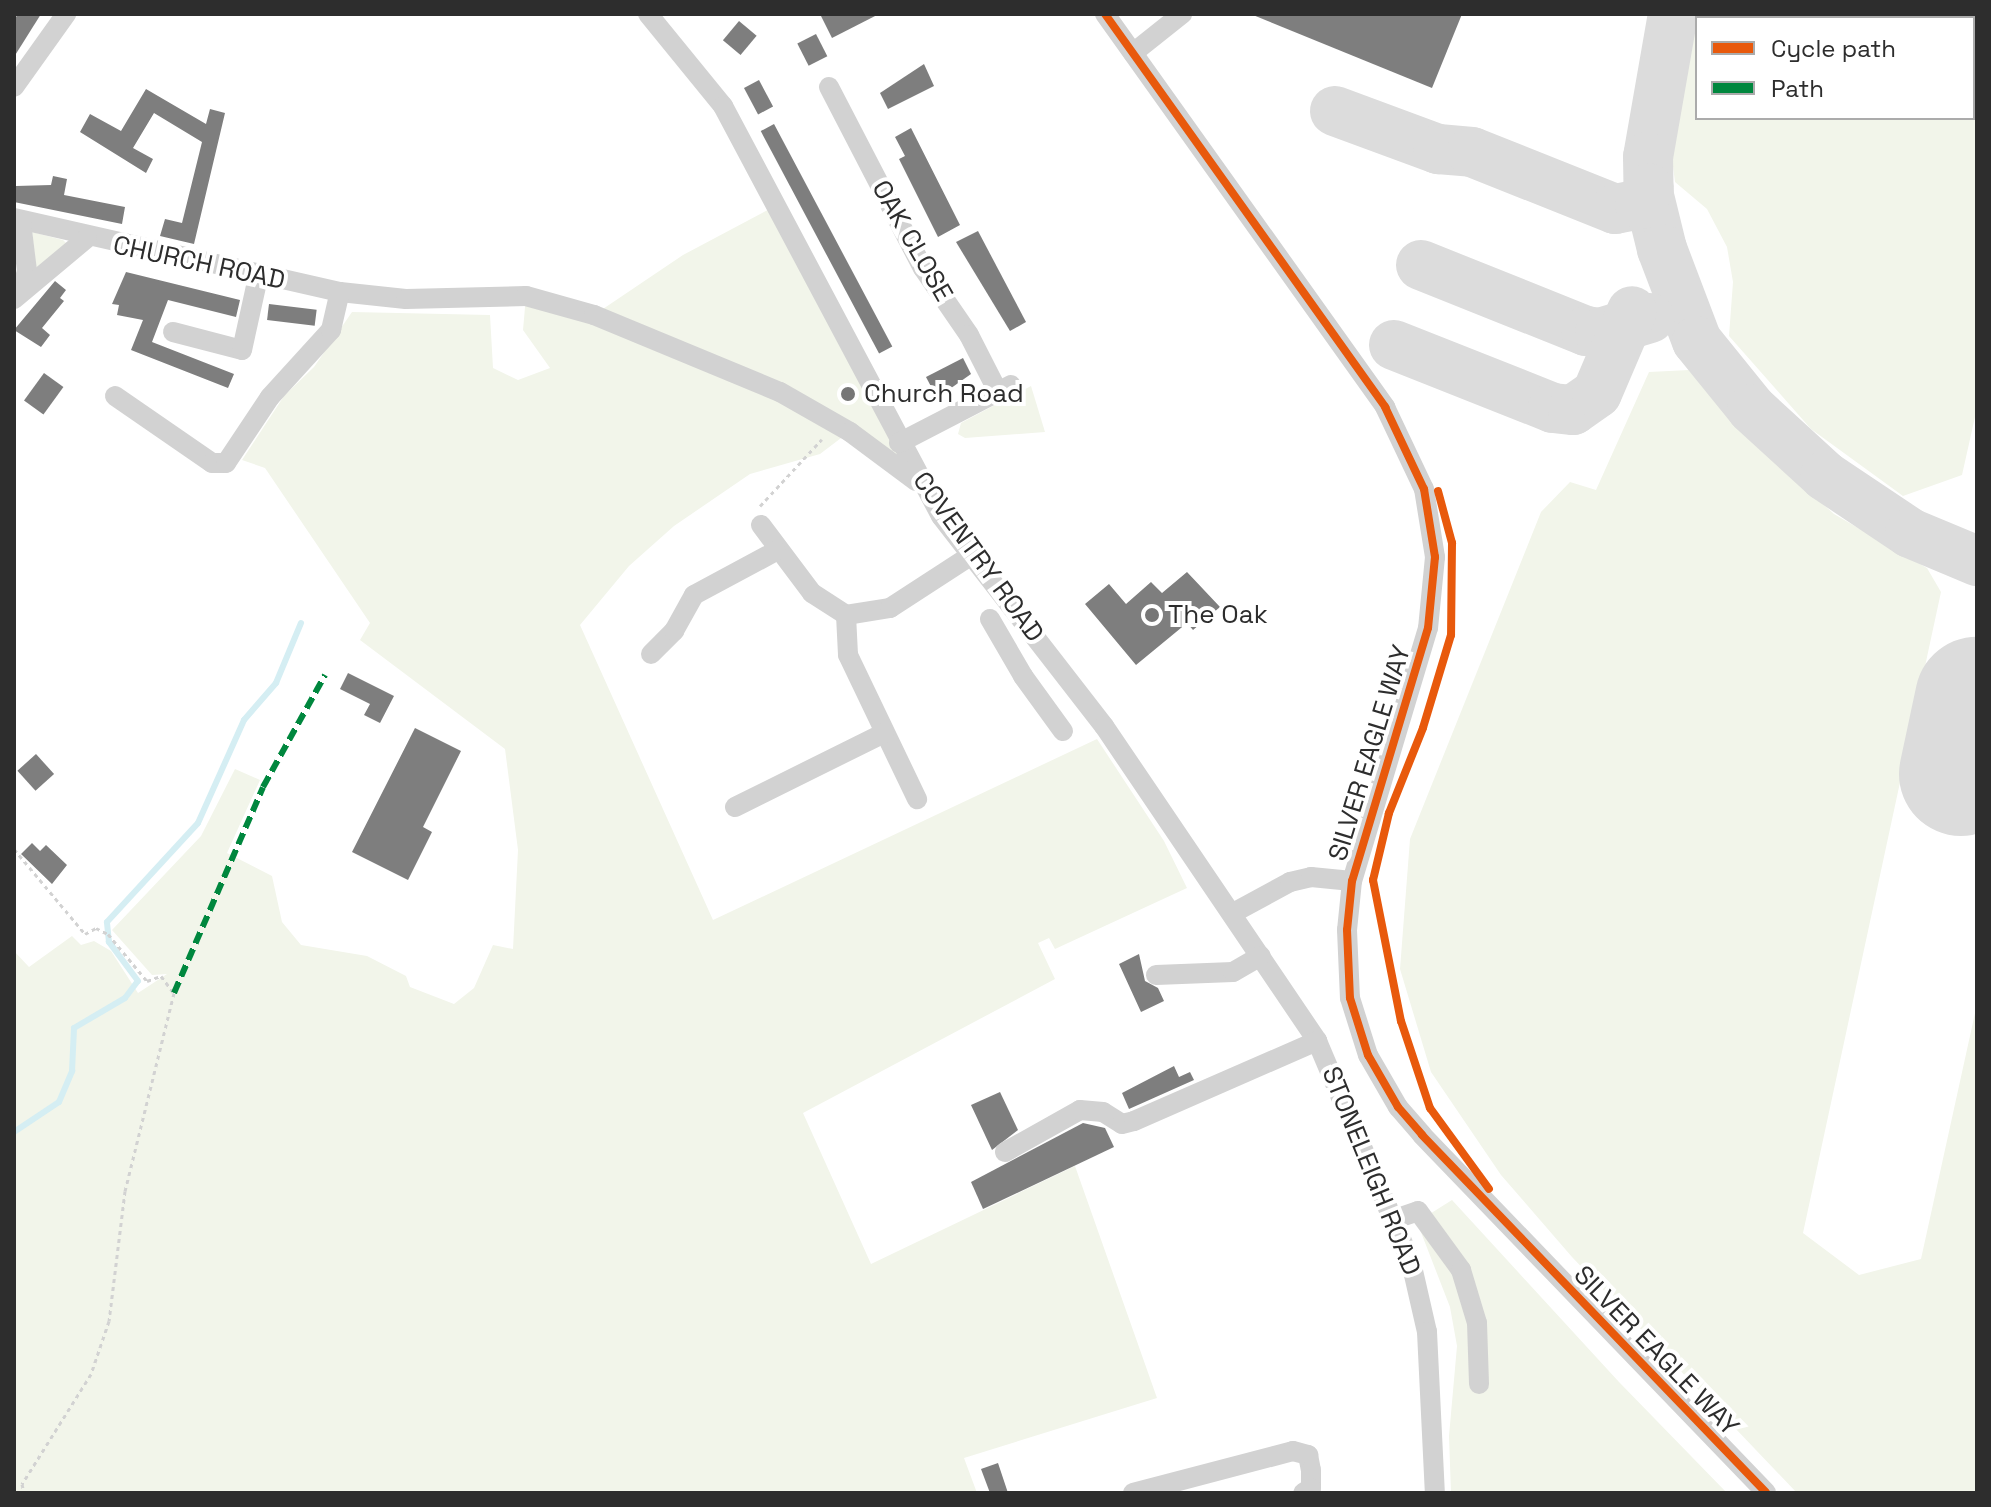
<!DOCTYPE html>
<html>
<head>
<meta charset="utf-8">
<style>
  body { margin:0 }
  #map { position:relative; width:1991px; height:1507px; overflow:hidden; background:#fff; font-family:"Space Grotesk",sans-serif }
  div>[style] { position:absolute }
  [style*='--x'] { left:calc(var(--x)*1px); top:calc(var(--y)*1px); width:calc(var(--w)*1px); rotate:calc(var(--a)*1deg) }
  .green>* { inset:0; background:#f2f5ea }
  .stream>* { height:6px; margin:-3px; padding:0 3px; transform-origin:3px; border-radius:3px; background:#d5eef3 }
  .taxiway>* { height:50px; margin:-25px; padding:0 25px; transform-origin:25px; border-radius:25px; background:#dcdcdc }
  .runway>* { height:124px; margin:-62px; padding:0 62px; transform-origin:62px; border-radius:62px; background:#dcdcdc }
  .building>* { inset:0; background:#7e7e7e; transform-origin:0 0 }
  .path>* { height:3px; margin-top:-1.5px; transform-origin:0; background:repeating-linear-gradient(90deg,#d2d2d2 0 4px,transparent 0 8px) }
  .minor>* { height:20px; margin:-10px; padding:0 10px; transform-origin:10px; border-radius:10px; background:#d2d2d2 }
  .quiet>* { height:6px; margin-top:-3px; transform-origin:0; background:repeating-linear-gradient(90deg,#00873e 0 12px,transparent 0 18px) }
  .cycleway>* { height:8px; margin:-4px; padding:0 4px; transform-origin:4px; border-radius:4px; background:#e8590c }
  .dots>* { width:22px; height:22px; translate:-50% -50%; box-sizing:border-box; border:4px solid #fff; border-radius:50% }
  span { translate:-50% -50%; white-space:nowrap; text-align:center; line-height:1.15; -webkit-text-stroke:8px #fff; paint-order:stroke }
  .street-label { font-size:26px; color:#2d2d2d }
  .poi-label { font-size:26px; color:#2d2d2d }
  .left { translate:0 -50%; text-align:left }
  .frame { position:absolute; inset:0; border:16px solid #2d2d2d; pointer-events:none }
  .legend { position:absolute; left:1695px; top:16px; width:280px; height:104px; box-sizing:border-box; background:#fff; border:2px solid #ababab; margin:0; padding:10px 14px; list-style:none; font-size:24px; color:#2d2d2d }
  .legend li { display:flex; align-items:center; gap:16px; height:40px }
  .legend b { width:40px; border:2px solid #ababab }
</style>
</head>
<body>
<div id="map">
  <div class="green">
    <i style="clip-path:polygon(evenodd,1694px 14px,1977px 14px,1977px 408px,1962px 475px,1903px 496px,1811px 429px,1729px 336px,1733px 282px,1727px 247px,1707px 209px,1675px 182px,1670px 143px,1694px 14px,1973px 18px,1973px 118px,1697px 118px,1697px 18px,1973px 18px)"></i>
    <i style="clip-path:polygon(777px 205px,922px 486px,849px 432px,820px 454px,750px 474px,674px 526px,629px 566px,580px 625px,713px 920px,1097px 739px,1164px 841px,1187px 888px,1055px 949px,1049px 938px,1038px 943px,1055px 979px,803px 1113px,871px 1264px,1075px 1166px,1157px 1398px,964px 1458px,977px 1493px,14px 1493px,14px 951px,29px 967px,72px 936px,81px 945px,94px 941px,111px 951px,138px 993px,167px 974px,152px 975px,112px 930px,201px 836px,235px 769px,260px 780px,227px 853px,272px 876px,282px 922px,301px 945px,367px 956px,406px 976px,410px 987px,454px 1004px,474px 988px,493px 945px,513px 949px,518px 850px,505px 749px,360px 640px,370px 623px,265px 468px,242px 460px,284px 396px,314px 367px,352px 312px,490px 315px,493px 368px,518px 380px,550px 368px,523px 330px,526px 296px,594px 315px,683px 255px)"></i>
    <i style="clip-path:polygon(32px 232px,63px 240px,67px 244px,44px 267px,36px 267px)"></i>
    <i style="clip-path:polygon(1689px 370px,1744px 433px,1834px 514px,1927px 568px,1941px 592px,1803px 1233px,1859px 1275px,1921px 1259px,1977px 1004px,1977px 1493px,1797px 1493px,1572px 1257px,1501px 1175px,1431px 1072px,1400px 969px,1410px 839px,1541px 512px,1570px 482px,1596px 490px,1649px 372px)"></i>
    <i style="clip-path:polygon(1031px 386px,1045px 432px,965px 438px,958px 434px,961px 423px)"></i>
    <i style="clip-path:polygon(1452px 1200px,1619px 1382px,1727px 1493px,1451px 1493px,1449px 1436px,1457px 1346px,1450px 1307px,1417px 1222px)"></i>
  </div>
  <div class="stream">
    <i style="--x:14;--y:1132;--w:54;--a:-33.7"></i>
    <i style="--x:59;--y:1102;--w:34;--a:-67"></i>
    <i style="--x:72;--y:1071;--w:43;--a:-87.3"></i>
    <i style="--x:74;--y:1028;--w:59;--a:-30.5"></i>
    <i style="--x:125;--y:998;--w:21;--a:-53"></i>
    <i style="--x:138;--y:981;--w:49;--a:-126.6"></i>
    <i style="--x:109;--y:942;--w:20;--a:-96"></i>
    <i style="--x:107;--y:922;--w:134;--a:-47.4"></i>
    <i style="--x:198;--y:823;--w:113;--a:-65.9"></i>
    <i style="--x:244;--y:720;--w:49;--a:-49.1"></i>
    <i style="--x:276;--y:683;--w:65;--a:-67.4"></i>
  </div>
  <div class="taxiway">
    <i style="--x:1673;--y:14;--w:145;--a:99.9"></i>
    <i style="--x:1648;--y:157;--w:39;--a:89"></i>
    <i style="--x:1649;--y:196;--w:55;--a:76.2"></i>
    <i style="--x:1662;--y:249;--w:98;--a:69.2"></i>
    <i style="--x:1697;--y:341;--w:87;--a:51"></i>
    <i style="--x:1752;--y:409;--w:99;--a:42.5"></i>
    <i style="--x:1825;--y:476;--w:102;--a:33.8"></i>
    <i style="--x:1910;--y:533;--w:73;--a:22.7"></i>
    <i style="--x:1335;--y:111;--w:110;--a:20.3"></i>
    <i style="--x:1438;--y:149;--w:34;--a:5"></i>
    <i style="--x:1472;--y:152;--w:154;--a:21.7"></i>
    <i style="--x:1615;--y:209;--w:25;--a:-11"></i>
    <i style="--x:1640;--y:204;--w:18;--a:-61"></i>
    <i style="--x:1421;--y:265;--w:178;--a:21.8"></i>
    <i style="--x:1586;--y:331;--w:14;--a:8"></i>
    <i style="--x:1600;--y:333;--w:52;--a:-16.7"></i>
    <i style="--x:1394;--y:345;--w:171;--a:21.6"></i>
    <i style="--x:1553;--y:408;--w:20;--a:6"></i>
    <i style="--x:1573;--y:410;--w:29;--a:-35"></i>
    <i style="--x:1597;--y:393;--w:89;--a:-66.9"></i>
  </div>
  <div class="runway">
    <i style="--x:1961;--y:774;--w:77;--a:-78"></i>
  </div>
  <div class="building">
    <i style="clip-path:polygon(18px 14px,41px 14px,14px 57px,14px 20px)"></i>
    <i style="clip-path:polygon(820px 14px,879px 14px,832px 38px)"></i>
    <i style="clip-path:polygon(1462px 14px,1432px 88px,1253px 15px,1253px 14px)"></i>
    <i style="left:739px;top:21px;width:23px;height:25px;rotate:40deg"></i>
    <i style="left:816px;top:34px;width:25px;height:21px;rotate:63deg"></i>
    <i style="clip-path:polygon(924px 64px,934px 86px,888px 109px,880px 93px)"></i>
    <i style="left:759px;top:80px;width:30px;height:17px;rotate:62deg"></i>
    <i style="clip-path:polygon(146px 89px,206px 124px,210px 109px,225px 113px,194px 244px,160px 236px,165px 219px,182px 223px,202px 142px,154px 113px,133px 148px,153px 159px,146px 173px,80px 132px,90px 114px,121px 131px)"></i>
    <i style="left:774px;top:124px;width:252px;height:15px;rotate:62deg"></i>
    <i style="clip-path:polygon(911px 128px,960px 225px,938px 237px,899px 159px,905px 156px,895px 137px)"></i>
    <i style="clip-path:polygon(53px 176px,67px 179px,64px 195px,125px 207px,122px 224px,14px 202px,16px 186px,51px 185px)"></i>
    <i style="clip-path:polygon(978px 231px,1026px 322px,1010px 331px,956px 242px)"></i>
    <i style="clip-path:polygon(126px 272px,240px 300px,236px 317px,168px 300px,152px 342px,234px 374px,228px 388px,131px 350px,143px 320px,117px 315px,119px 305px,112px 304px)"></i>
    <i style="clip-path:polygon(55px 281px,66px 290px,60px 298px,64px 301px,42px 328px,50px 335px,41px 347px,14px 330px)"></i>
    <i style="left:269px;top:304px;width:48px;height:16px;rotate:7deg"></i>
    <i style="clip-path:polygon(963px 358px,971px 374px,937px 398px,926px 377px)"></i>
    <i style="left:44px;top:373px;width:24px;height:34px;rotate:36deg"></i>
    <i style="clip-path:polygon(1187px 572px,1220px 607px,1193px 630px,1187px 623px,1136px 665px,1085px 604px,1109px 584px,1126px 604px,1151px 582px,1162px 593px)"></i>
    <i style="clip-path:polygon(348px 673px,394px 696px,380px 723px,364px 715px,370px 704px,340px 689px)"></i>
    <i style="clip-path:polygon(415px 728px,461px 751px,423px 827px,432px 832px,408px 880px,352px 852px)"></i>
    <i style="left:36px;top:754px;width:27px;height:25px;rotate:48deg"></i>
    <i style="clip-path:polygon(32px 843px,40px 851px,46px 845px,67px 865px,52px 884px,21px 854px)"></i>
    <i style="clip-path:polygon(1139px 954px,1145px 981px,1158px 988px,1164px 1001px,1141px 1012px,1119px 964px)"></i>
    <i style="clip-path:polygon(1174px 1066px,1179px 1077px,1190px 1072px,1194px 1080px,1129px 1109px,1122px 1093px)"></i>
    <i style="clip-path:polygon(1000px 1092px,1018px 1130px,992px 1150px,971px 1105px)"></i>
    <i style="clip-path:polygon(1083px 1123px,1105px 1128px,1114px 1147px,983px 1209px,971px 1182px)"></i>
    <i style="clip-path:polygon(998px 1463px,1008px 1493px,990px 1493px,981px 1469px)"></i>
  </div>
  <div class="path">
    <i style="--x:760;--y:506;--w:91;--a:-47.2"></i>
    <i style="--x:14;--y:849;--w:111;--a:50.1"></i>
    <i style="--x:85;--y:934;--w:13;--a:-29"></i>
    <i style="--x:96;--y:928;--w:13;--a:27"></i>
    <i style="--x:108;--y:934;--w:61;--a:50.3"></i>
    <i style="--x:147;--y:981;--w:15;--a:-20"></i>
    <i style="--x:161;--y:976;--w:21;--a:53"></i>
    <i style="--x:174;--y:993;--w:204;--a:103.9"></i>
    <i style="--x:125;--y:1191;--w:131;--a:97"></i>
    <i style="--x:109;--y:1321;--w:56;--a:108.8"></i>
    <i style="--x:91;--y:1374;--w:130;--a:122.1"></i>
    <i style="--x:22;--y:1484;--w:9;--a:77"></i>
  </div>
  <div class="minor">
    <i style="--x:648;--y:14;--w:119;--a:50.8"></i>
    <i style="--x:723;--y:106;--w:464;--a:62"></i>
    <i style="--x:941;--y:516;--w:266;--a:52.2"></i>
    <i style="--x:1104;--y:726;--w:380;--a:55.9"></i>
    <i style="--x:1317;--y:1041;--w:240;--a:67"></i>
    <i style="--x:1411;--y:1262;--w:72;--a:77.1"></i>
    <i style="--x:1427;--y:1332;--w:161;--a:87.2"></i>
    <i style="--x:1105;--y:14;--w:483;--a:54.5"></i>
    <i style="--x:1385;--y:407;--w:91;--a:64.6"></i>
    <i style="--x:1424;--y:489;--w:69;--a:80.8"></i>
    <i style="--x:1435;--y:557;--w:71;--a:95.6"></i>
    <i style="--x:1428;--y:628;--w:264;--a:106.7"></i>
    <i style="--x:1352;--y:881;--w:49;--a:95.8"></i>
    <i style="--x:1347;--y:930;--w:68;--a:87.5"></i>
    <i style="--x:1350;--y:998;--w:60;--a:72.5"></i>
    <i style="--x:1368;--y:1055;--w:60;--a:60"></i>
    <i style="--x:1398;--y:1107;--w:37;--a:49"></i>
    <i style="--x:1422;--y:1135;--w:496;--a:46.1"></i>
    <i style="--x:1133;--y:53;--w:63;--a:-38.5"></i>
    <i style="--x:14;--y:87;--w:90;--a:-54.5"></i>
    <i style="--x:829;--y:87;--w:204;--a:62.6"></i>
    <i style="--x:923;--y:268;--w:81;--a:55.5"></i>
    <i style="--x:969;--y:335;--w:64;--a:63"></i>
    <i style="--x:14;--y:218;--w:334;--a:12.8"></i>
    <i style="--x:340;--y:292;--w:66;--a:6.1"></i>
    <i style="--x:406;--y:299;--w:120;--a:-1.4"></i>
    <i style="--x:526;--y:296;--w:71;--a:15.6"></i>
    <i style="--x:594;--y:315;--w:201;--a:22.5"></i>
    <i style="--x:780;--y:392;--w:81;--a:29.7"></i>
    <i style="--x:850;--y:432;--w:82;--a:36.6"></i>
    <i style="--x:21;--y:222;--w:49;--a:83"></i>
    <i style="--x:27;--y:271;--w:19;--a:106"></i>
    <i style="--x:14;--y:299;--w:95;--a:-39.9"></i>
    <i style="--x:173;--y:332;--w:71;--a:14.6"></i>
    <i style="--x:242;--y:350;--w:75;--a:-77.6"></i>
    <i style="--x:115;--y:396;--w:118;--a:34.6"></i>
    <i style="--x:212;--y:463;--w:14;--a:0"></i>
    <i style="--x:226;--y:463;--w:79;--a:-56.3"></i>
    <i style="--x:270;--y:397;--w:91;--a:-47.7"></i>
    <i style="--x:331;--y:330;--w:39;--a:-77"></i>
    <i style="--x:899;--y:443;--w:126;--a:-27.4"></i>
    <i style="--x:761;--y:525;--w:85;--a:53.1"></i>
    <i style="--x:812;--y:593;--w:40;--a:32.9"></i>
    <i style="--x:846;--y:615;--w:45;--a:-9"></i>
    <i style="--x:890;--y:608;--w:95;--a:-33"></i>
    <i style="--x:846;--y:615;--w:40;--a:87.1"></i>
    <i style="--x:848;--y:655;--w:160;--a:64.4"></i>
    <i style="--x:990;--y:619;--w:66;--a:59.9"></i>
    <i style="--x:1023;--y:676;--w:68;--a:54"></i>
    <i style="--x:651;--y:654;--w:33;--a:-45"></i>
    <i style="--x:674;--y:631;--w:41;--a:-60.9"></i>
    <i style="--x:694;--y:595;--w:93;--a:-28.2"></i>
    <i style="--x:735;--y:807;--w:166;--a:-26.4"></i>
    <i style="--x:1233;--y:913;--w:65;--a:-28.5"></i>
    <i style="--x:1290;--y:882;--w:22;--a:-13"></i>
    <i style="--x:1311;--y:877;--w:41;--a:5.6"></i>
    <i style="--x:1156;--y:975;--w:77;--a:-2.2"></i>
    <i style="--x:1233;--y:972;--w:32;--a:-30"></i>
    <i style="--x:1005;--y:1152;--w:86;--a:-29.2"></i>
    <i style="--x:1080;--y:1110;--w:23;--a:5"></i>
    <i style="--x:1103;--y:1112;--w:22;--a:32"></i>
    <i style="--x:1122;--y:1124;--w:12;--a:-14"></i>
    <i style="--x:1134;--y:1121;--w:200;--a:-23.6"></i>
    <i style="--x:1395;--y:1219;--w:24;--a:-19"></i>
    <i style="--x:1418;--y:1211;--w:73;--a:53.9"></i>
    <i style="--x:1461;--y:1270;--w:55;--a:73.2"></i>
    <i style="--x:1477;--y:1323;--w:61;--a:88.1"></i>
    <i style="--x:1133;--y:1493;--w:165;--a:-14.7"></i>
    <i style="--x:1293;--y:1451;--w:16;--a:15"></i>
    <i style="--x:1308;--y:1455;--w:15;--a:79"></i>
    <i style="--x:1311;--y:1470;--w:18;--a:90"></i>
    <i style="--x:1311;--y:1488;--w:9;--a:148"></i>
  </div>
  <div class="quiet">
    <i style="--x:174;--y:993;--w:224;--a:-66.6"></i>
    <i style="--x:263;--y:787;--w:128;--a:-61"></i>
  </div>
  <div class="cycleway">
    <i style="--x:1105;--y:14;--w:483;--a:54.5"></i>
    <i style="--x:1385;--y:407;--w:91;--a:64.6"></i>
    <i style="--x:1424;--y:489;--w:69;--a:80.8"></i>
    <i style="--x:1435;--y:557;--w:71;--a:95.6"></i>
    <i style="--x:1428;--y:628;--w:264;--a:106.7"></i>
    <i style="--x:1352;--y:881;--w:49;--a:95.8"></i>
    <i style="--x:1347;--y:930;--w:68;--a:87.5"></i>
    <i style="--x:1350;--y:998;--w:60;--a:72.5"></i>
    <i style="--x:1368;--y:1055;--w:60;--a:60"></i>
    <i style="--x:1398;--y:1107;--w:37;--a:49"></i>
    <i style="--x:1422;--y:1135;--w:496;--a:46.1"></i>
    <i style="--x:1438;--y:491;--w:54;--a:74.9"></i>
    <i style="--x:1452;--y:543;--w:92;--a:90.6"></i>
    <i style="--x:1451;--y:635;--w:97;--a:106.8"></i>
    <i style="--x:1423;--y:728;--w:92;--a:111.8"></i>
    <i style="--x:1389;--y:813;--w:69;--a:103.4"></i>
    <i style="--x:1373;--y:880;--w:144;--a:78.8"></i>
    <i style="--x:1401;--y:1021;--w:92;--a:71.6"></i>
    <i style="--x:1430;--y:1108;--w:100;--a:53.9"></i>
  </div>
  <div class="dots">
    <i style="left:848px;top:394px;background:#767676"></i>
    <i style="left:1152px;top:615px;background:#767676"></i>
  </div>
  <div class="street-label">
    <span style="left:912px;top:241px;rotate:60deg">OAK CLOSE</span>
    <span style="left:199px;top:263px;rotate:12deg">CHURCH ROAD</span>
    <span style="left:978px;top:557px;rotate:54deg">COVENTRY ROAD</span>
    <span style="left:1370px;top:753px;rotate:-73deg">SILVER EAGLE WAY</span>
    <span style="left:1371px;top:1171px;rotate:68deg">STONELEIGH ROAD</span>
    <span style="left:1656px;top:1351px;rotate:46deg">SILVER EAGLE WAY</span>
  </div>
  <div class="poi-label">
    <span class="left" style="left:864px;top:394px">Church Road</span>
    <span class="left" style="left:1168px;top:615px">The Oak</span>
  </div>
  <div class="frame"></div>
  <ul class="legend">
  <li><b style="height:10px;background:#e8590c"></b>Cycle path</li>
  <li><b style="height:10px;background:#00873e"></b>Path</li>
  </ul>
</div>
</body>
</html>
